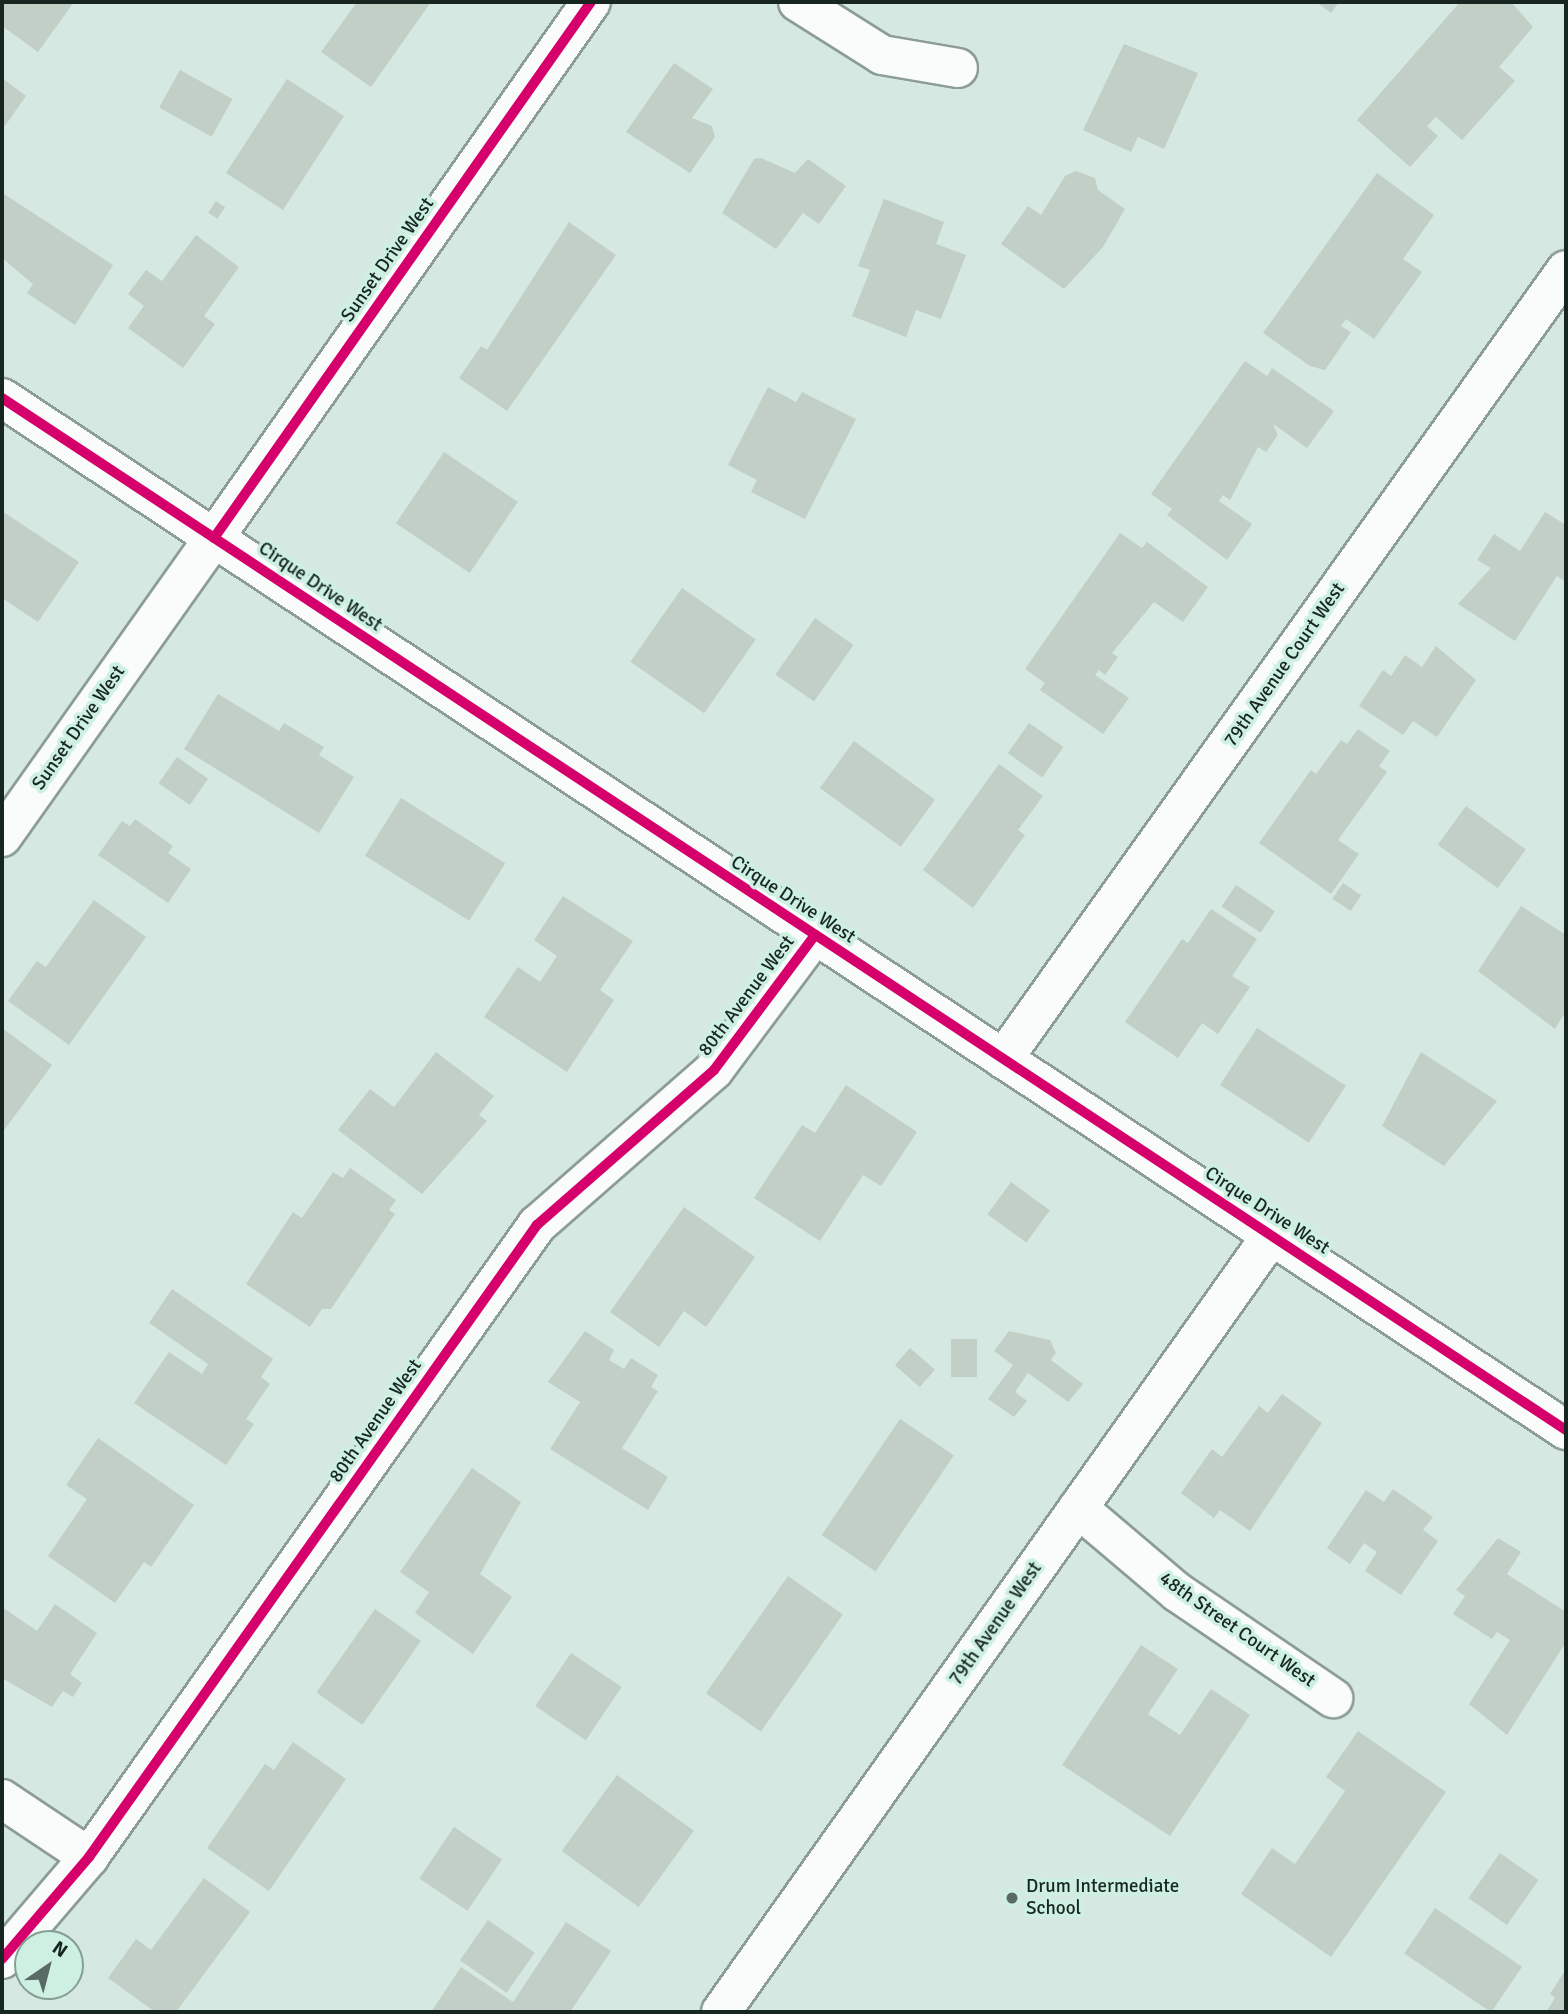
<!DOCTYPE html>
<html>
<head>
<meta charset="utf-8">
<style>
  body { margin:0 }
  #map { position:relative; width:1568px; height:2014px; overflow:hidden; background:#d5e8e1; font-family:Signika,sans-serif }
  div>[style] { position:absolute }
  [style*='--x'] { left:calc(var(--x)*1px); top:calc(var(--y)*1px); width:calc(var(--w)*1px); rotate:calc(var(--a)*1deg) }
  .building>* { inset:0; background:#c2cfc7; transform-origin:0 0 }
  .roads { filter:drop-shadow(2px 0 #8c9c96) drop-shadow(-2px 0 #8c9c96) drop-shadow(0 2px #8c9c96) drop-shadow(0 -2px #8c9c96) }
  .minor>* { height:38px; margin:-19px; padding:0 19px; transform-origin:19px; border-radius:19px; background:#f9fcfa }
  .tertiary>* { height:38px; margin:-19px; padding:0 19px; transform-origin:19px; border-radius:19px; background:#f9fcfa }
  .cycleway>* { height:10px; margin:-5px; padding:0 5px; transform-origin:5px; border-radius:5px; background:#d6006c }
  .dots>* { width:19px; height:19px; translate:-50% -50%; box-sizing:border-box; border:4px solid #cdf0e2; border-radius:50% }
  span { translate:-50% -50%; white-space:nowrap; text-align:center; line-height:1.15; -webkit-text-stroke:7px #cdf0e2; paint-order:stroke }
  .street-label { font-size:19px; color:#182621 }
  .poi-label { font-size:19px; color:#182621 }
  .left { translate:0 -50%; text-align:left }
  .frame { position:absolute; inset:0; border:4px solid #182621; pointer-events:none }
  .north { position:absolute; left:14px; top:1930px; width:70px; height:70px; box-sizing:border-box; background:#cdf0e2; border:2px solid #859f95; border-radius:50%; rotate:35deg; font-size:19px; font-weight:700; line-height:28px; text-align:center; color:#182621 }
  .north::after { content:''; display:block; margin:auto; width:24px; height:32px; background:#5a6a64; clip-path:polygon(50% 0,100% 100%,50% 72%,0 100%) }
</style>
</head>
<body>
<div id="map">
  <div class="building">
    <i style="clip-path:polygon(2px 2px,74px 2px,38px 52px,2px 26px)"></i>
    <i style="clip-path:polygon(357px 2px,431px 2px,371px 87px,321px 52px)"></i>
    <i style="clip-path:polygon(1316px 2px,1339px 2px,1331px 13px)"></i>
    <i style="clip-path:polygon(1460px 2px,1511px 2px,1533px 27px,1499px 67px,1515px 81px,1462px 140px,1436px 117px,1427px 126px,1438px 136px,1410px 167px,1357px 120px)"></i>
    <i style="clip-path:polygon(1124px 44px,1198px 73px,1164px 149px,1138px 137px,1131px 152px,1083px 130px)"></i>
    <i style="clip-path:polygon(674px 63px,713px 89px,692px 118px,712px 126px,715px 137px,690px 173px,626px 132px)"></i>
    <i style="left:180px;top:70px;width:60px;height:43px;rotate:29deg"></i>
    <i style="clip-path:polygon(2px 78px,26px 96px,2px 130px)"></i>
    <i style="left:287px;top:79px;width:68px;height:112px;rotate:33deg"></i>
    <i style="clip-path:polygon(761px 158px,795px 173px,808px 159px,846px 186px,819px 224px,803px 213px,776px 249px,722px 213px,754px 159px)"></i>
    <i style="clip-path:polygon(1076px 171px,1095px 178px,1098px 190px,1125px 209px,1103px 247px,1064px 289px,1001px 244px,1028px 206px,1041px 215px,1065px 176px)"></i>
    <i style="clip-path:polygon(1377px 173px,1434px 215px,1403px 259px,1422px 272px,1374px 339px,1346px 319px,1341px 326px,1351px 332px,1325px 370px,1310px 366px,1263px 333px)"></i>
    <i style="clip-path:polygon(4px 194px,113px 265px,75px 325px,27px 293px,33px 284px,2px 258px)"></i>
    <i style="clip-path:polygon(884px 199px,944px 222px,936px 244px,966px 255px,941px 319px,916px 310px,906px 337px,852px 316px,870px 270px,858px 266px)"></i>
    <i style="left:216px;top:201px;width:11px;height:14px;rotate:34deg"></i>
    <i style="clip-path:polygon(569px 222px,616px 255px,507px 411px,459px 378px,481px 346px,487px 350px)"></i>
    <i style="clip-path:polygon(196px 235px,239px 267px,204px 316px,215px 324px,183px 368px,128px 328px,144px 306px,128px 294px,146px 270px,162px 281px)"></i>
    <i style="clip-path:polygon(1245px 361px,1267px 376px,1272px 368px,1334px 411px,1307px 448px,1273px 424px,1278px 435px,1266px 452px,1258px 447px,1230px 500px,1223px 495px,1219px 501px,1252px 524px,1227px 560px,1167px 515px,1172px 509px,1151px 494px)"></i>
    <i style="clip-path:polygon(768px 387px,796px 402px,802px 392px,856px 419px,805px 519px,751px 492px,757px 480px,728px 465px)"></i>
    <i style="left:444px;top:452px;width:89px;height:86px;rotate:34deg"></i>
    <i style="clip-path:polygon(2px 511px,79px 562px,38px 622px,2px 598px)"></i>
    <i style="clip-path:polygon(1545px 512px,1566px 525px,1566px 582px,1557px 576px,1515px 641px,1458px 604px,1491px 568px,1477px 560px,1494px 534px,1520px 551px)"></i>
    <i style="clip-path:polygon(1120px 533px,1142px 548px,1147px 542px,1208px 587px,1183px 622px,1154px 602px,1112px 653px,1118px 657px,1105px 675px,1099px 670px,1095px 675px,1129px 698px,1103px 734px,1040px 690px,1045px 683px,1025px 669px)"></i>
    <i style="left:682px;top:588px;width:90px;height:90px;rotate:35deg"></i>
    <i style="left:815px;top:618px;width:47px;height:69px;rotate:35deg"></i>
    <i style="clip-path:polygon(1436px 646px,1476px 680px,1437px 737px,1413px 721px,1403px 735px,1359px 706px,1383px 670px,1391px 676px,1405px 655px,1422px 667px)"></i>
    <i style="clip-path:polygon(218px 694px,279px 731px,284px 723px,324px 747px,319px 755px,354px 777px,319px 833px,184px 749px)"></i>
    <i style="left:1029px;top:723px;width:42px;height:37px;rotate:35deg"></i>
    <i style="clip-path:polygon(1358px 729px,1390px 751px,1379px 766px,1387px 772px,1338px 840px,1359px 854px,1331px 894px,1259px 843px,1311px 770px,1316px 774px,1341px 740px,1347px 744px)"></i>
    <i style="left:854px;top:741px;width:100px;height:58px;rotate:36deg"></i>
    <i style="left:177px;top:757px;width:38px;height:32px;rotate:35deg"></i>
    <i style="clip-path:polygon(999px 764px,1043px 796px,1018px 830px,1025px 835px,973px 908px,923px 870px)"></i>
    <i style="left:401px;top:798px;width:123px;height:68px;rotate:32deg"></i>
    <i style="left:1466px;top:806px;width:74px;height:48px;rotate:36deg"></i>
    <i style="clip-path:polygon(135px 819px,173px 846px,168px 853px,191px 869px,168px 903px,98px 855px,122px 821px,130px 826px)"></i>
    <i style="left:1343px;top:883px;width:22px;height:19px;rotate:34deg"></i>
    <i style="left:1236px;top:885px;width:47px;height:26px;rotate:34deg"></i>
    <i style="clip-path:polygon(563px 896px,633px 941px,600px 990px,614px 1000px,567px 1072px,484px 1017px,518px 967px,540px 982px,557px 956px,534px 940px)"></i>
    <i style="clip-path:polygon(94px 900px,146px 937px,69px 1045px,8px 1001px,37px 961px,46px 967px)"></i>
    <i style="clip-path:polygon(1521px 906px,1566px 935px,1566px 1011px,1555px 1029px,1478px 971px)"></i>
    <i style="clip-path:polygon(1211px 909px,1257px 939px,1232px 976px,1250px 987px,1218px 1034px,1202px 1023px,1178px 1058px,1125px 1022px,1182px 939px,1188px 943px)"></i>
    <i style="clip-path:polygon(2px 1028px,52px 1065px,2px 1133px)"></i>
    <i style="left:1257px;top:1028px;width:106px;height:68px;rotate:33deg"></i>
    <i style="clip-path:polygon(436px 1052px,494px 1096px,479px 1115px,487px 1121px,422px 1194px,338px 1130px,370px 1089px,394px 1107px)"></i>
    <i style="clip-path:polygon(1421px 1052px,1497px 1101px,1444px 1166px,1382px 1126px)"></i>
    <i style="clip-path:polygon(846px 1085px,917px 1132px,881px 1186px,863px 1175px,820px 1241px,754px 1198px,802px 1125px,815px 1133px)"></i>
    <i style="clip-path:polygon(350px 1168px,396px 1200px,389px 1210px,395px 1214px,331px 1309px,322px 1309px,310px 1327px,246px 1284px,293px 1212px,302px 1218px,333px 1172px,343px 1178px)"></i>
    <i style="left:1011px;top:1182px;width:48px;height:40px;rotate:36deg"></i>
    <i style="clip-path:polygon(684px 1207px,755px 1257px,706px 1327px,684px 1311px,659px 1347px,610px 1312px)"></i>
    <i style="clip-path:polygon(172px 1289px,273px 1359px,261px 1377px,270px 1384px,246px 1419px,254px 1424px,226px 1465px,134px 1403px,169px 1352px,202px 1374px,208px 1364px,149px 1323px)"></i>
    <i style="clip-path:polygon(585px 1331px,614px 1350px,609px 1360px,624px 1369px,631px 1358px,658px 1375px,651px 1387px,658px 1391px,622px 1448px,668px 1477px,648px 1510px,550px 1449px,580px 1402px,548px 1382px)"></i>
    <i style="clip-path:polygon(1009px 1331px,1050px 1340px,1056px 1353px,1051px 1360px,1083px 1384px,1068px 1402px,1028px 1373px,1015px 1392px,1027px 1401px,1014px 1417px,988px 1399px,1013px 1365px,994px 1351px)"></i>
    <i style="left:951px;top:1339px;width:26px;height:38px"></i>
    <i style="left:910px;top:1348px;width:33px;height:23px;rotate:41deg"></i>
    <i style="clip-path:polygon(1282px 1394px,1322px 1423px,1250px 1531px,1220px 1510px,1214px 1518px,1181px 1493px,1212px 1449px,1222px 1457px,1259px 1406px,1268px 1413px)"></i>
    <i style="left:900px;top:1419px;width:65px;height:140px;rotate:34deg"></i>
    <i style="clip-path:polygon(98px 1438px,194px 1505px,151px 1567px,144px 1562px,115px 1603px,48px 1556px,87px 1499px,66px 1485px)"></i>
    <i style="clip-path:polygon(472px 1468px,521px 1502px,480px 1574px,512px 1597px,473px 1654px,415px 1613px,429px 1592px,400px 1572px)"></i>
    <i style="clip-path:polygon(1393px 1489px,1433px 1517px,1423px 1530px,1438px 1541px,1401px 1595px,1365px 1571px,1377px 1552px,1364px 1543px,1350px 1564px,1327px 1548px,1366px 1490px,1384px 1502px)"></i>
    <i style="clip-path:polygon(1498px 1538px,1521px 1552px,1507px 1574px,1566px 1612px,1566px 1642px,1507px 1735px,1469px 1704px,1510px 1640px,1497px 1632px,1492px 1639px,1453px 1614px,1465px 1596px,1456px 1590px)"></i>
    <i style="left:788px;top:1576px;width:67px;height:143px;rotate:35deg"></i>
    <i style="clip-path:polygon(55px 1604px,97px 1633px,70px 1674px,82px 1683px,73px 1697px,63px 1691px,52px 1707px,2px 1678px,2px 1607px,37px 1631px)"></i>
    <i style="left:375px;top:1609px;width:56px;height:102px;rotate:35deg"></i>
    <i style="clip-path:polygon(1141px 1645px,1178px 1669px,1148px 1714px,1180px 1735px,1211px 1689px,1250px 1715px,1170px 1836px,1062px 1765px)"></i>
    <i style="left:571px;top:1653px;width:61px;height:64px;rotate:34deg"></i>
    <i style="clip-path:polygon(1358px 1731px,1446px 1792px,1331px 1957px,1241px 1894px,1272px 1848px,1295px 1864px,1345px 1791px,1326px 1777px)"></i>
    <i style="clip-path:polygon(293px 1742px,346px 1779px,269px 1891px,207px 1848px,265px 1764px,274px 1770px)"></i>
    <i style="left:617px;top:1775px;width:95px;height:94px;rotate:36deg"></i>
    <i style="left:454px;top:1827px;width:58px;height:62px;rotate:34deg"></i>
    <i style="left:1500px;top:1853px;width:47px;height:55px;rotate:35deg"></i>
    <i style="clip-path:polygon(204px 1878px,250px 1912px,176px 2012px,155px 2012px,108px 1978px,136px 1939px,151px 1950px)"></i>
    <i style="left:1435px;top:1908px;width:105px;height:55px;rotate:34deg"></i>
    <i style="left:488px;top:1920px;width:57px;height:49px;rotate:35deg"></i>
    <i style="clip-path:polygon(566px 1922px,611px 1951px,570px 2012px,431px 2012px,461px 1967px,513px 2002px)"></i>
    <i style="clip-path:polygon(1566px 1969px,1566px 2012px,1546px 2012px,1555px 1998px,1550px 1994px)"></i>
  </div>
  <div class="roads">
    <div class="minor">
      <i style="--x:798;--y:2;--w:99;--a:32.2"></i>
      <i style="--x:882;--y:55;--w:77;--a:9.7"></i>
      <i style="--x:2;--y:837;--w:367;--a:-54.7"></i>
      <i style="--x:1003;--y:1059;--w:969;--a:-54.49"></i>
      <i style="--x:1078;--y:1508;--w:130;--a:40.3"></i>
      <i style="--x:1177;--y:1592;--w:189;--a:34.2"></i>
      <i style="--x:2;--y:1799;--w:105;--a:33.7"></i>
      <i style="--x:2;--y:1959;--w:134;--a:-49.5"></i>
      <i style="--x:89;--y:1857;--w:775;--a:-54.67"></i>
      <i style="--x:537;--y:1225;--w:235;--a:-41.2"></i>
      <i style="--x:714;--y:1070;--w:169;--a:-53.2"></i>
      <i style="--x:721;--y:2012;--w:951;--a:-54.67"></i>
    </div>
    <div class="tertiary">
      <i style="--x:2;--y:398;--w:1874;--a:33.42"></i>
      <i style="--x:214;--y:538;--w:655;--a:-54.88"></i>
    </div>
  </div>
  <div class="cycleway">
    <i style="--x:2;--y:398;--w:1874;--a:33.42"></i>
    <i style="--x:214;--y:538;--w:655;--a:-54.88"></i>
    <i style="--x:2;--y:1959;--w:134;--a:-49.5"></i>
    <i style="--x:89;--y:1857;--w:775;--a:-54.67"></i>
    <i style="--x:537;--y:1225;--w:235;--a:-41.2"></i>
    <i style="--x:714;--y:1070;--w:169;--a:-53.2"></i>
  </div>
  <div class="dots">
    <i style="left:1012px;top:1898px;background:#5a6a64"></i>
  </div>
  <div class="street-label">
    <span style="left:388px;top:260px;rotate:-55deg">Sunset Drive West</span>
    <span style="left:320px;top:587px;rotate:34deg">Cirque Drive West</span>
    <span style="left:1285px;top:665px;rotate:-55deg">79th Avenue Court West</span>
    <span style="left:79px;top:728px;rotate:-55deg">Sunset Drive West</span>
    <span style="left:793px;top:900px;rotate:33deg">Cirque Drive West</span>
    <span style="left:747px;top:996px;rotate:-53deg">80th Avenue West</span>
    <span style="left:1267px;top:1211px;rotate:33deg">Cirque Drive West</span>
    <span style="left:376px;top:1421px;rotate:-55deg">80th Avenue West</span>
    <span style="left:996px;top:1624px;rotate:-55deg">79th Avenue West</span>
    <span style="left:1237px;top:1630px;rotate:35deg">48th Street Court West</span>
  </div>
  <div class="poi-label">
    <span class="left" style="left:1026px;top:1898px">Drum Intermediate<br>School</span>
  </div>
  <div class="frame"></div>
  <div class="north">N</div>
</div>
</body>
</html>
